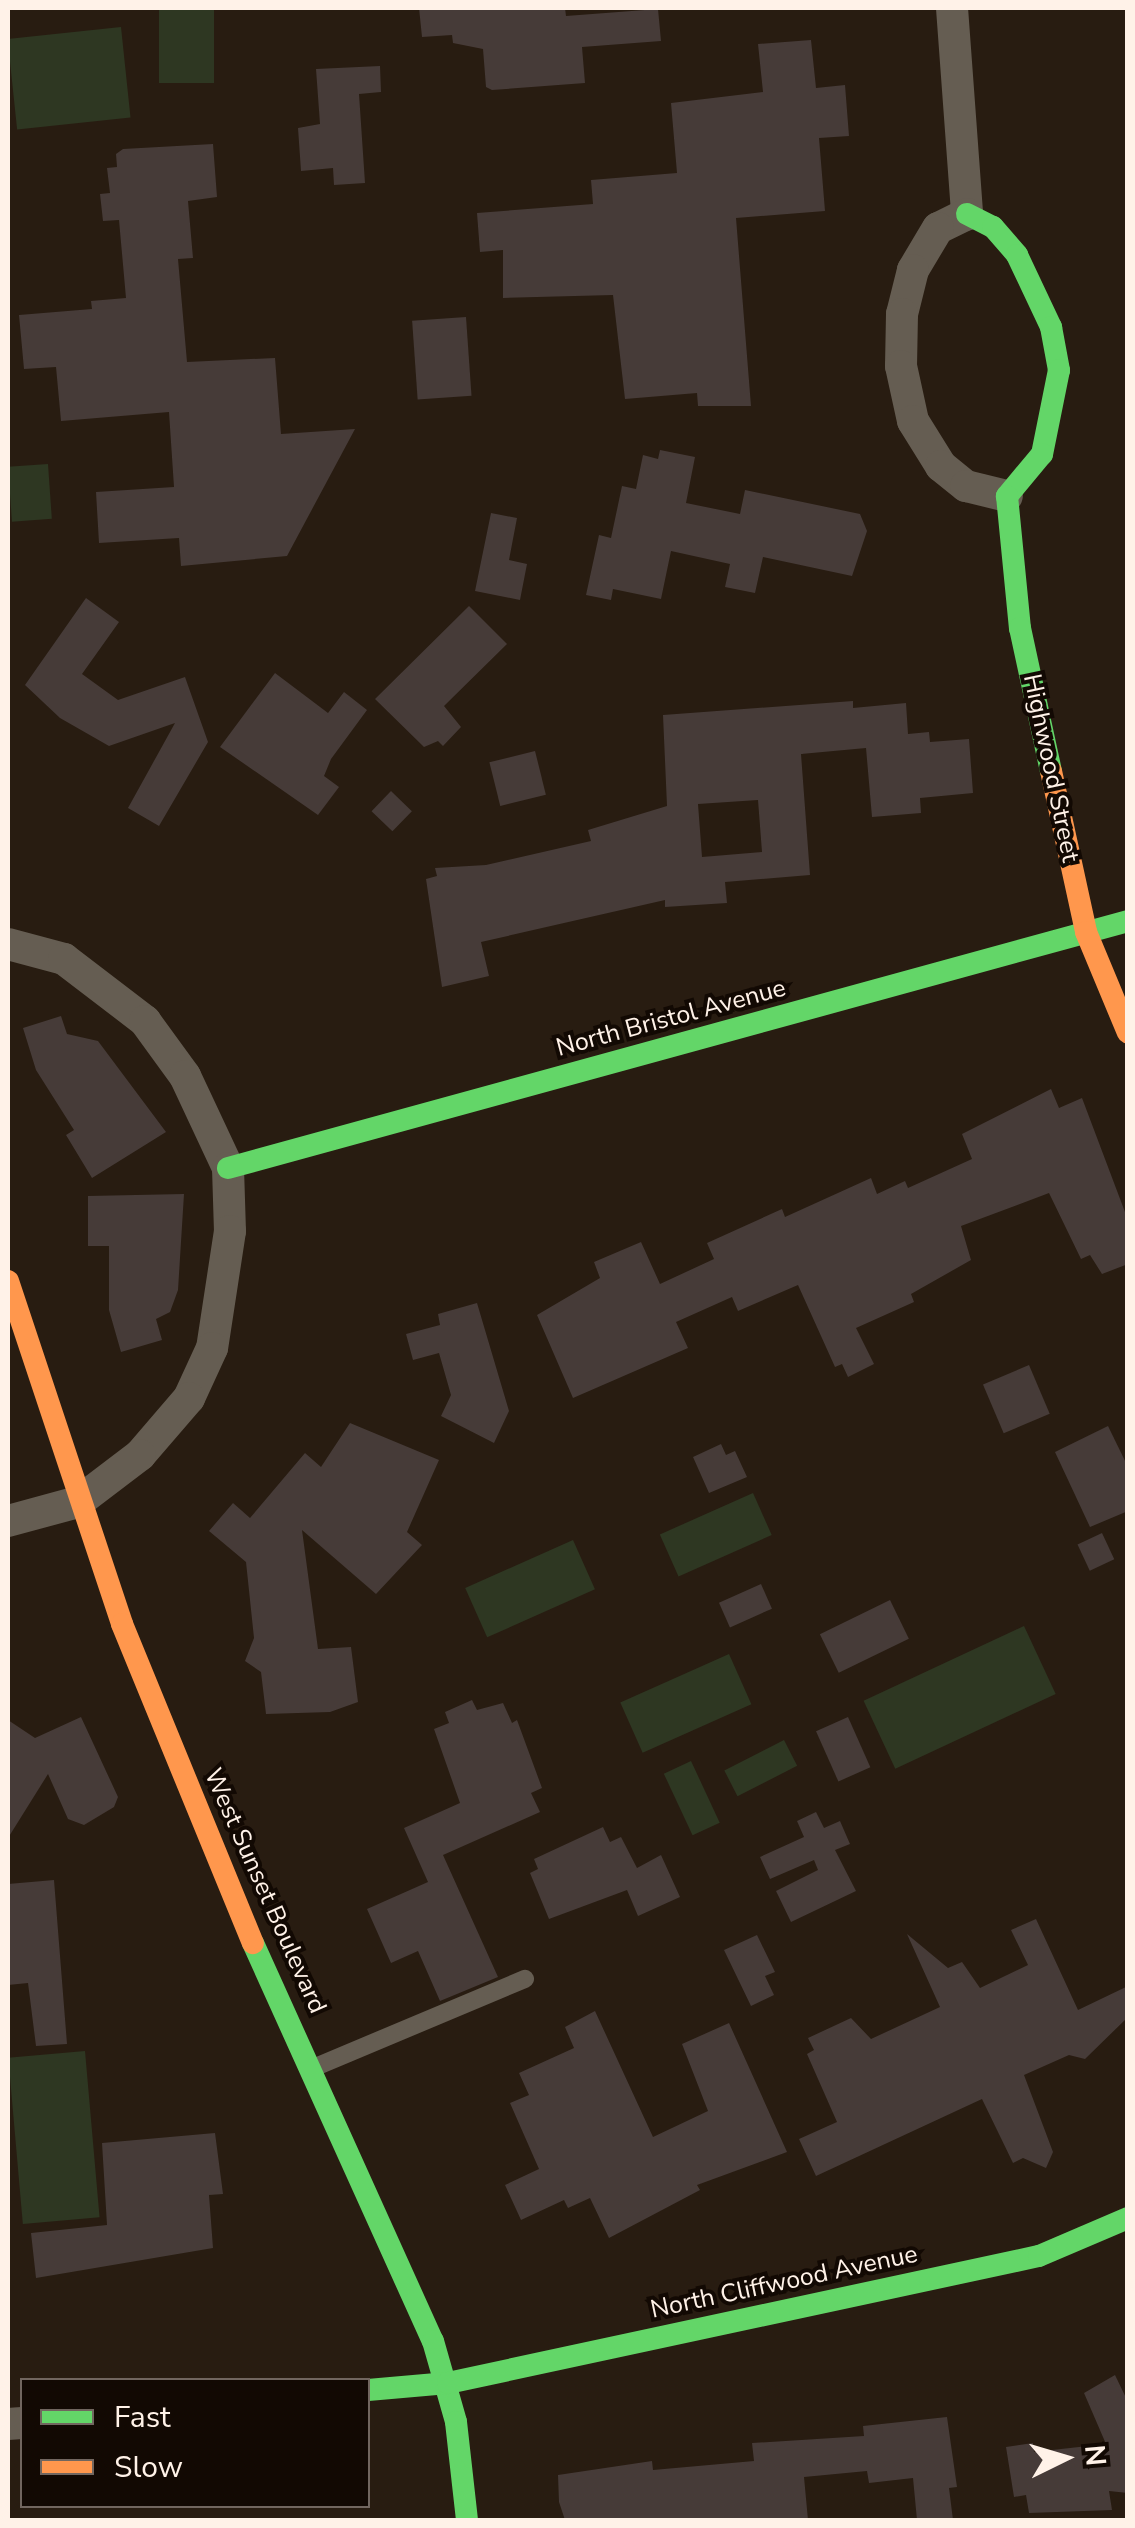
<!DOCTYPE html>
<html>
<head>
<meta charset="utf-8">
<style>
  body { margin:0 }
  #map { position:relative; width:1135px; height:2528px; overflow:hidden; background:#281c11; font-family:"Nunito Sans",sans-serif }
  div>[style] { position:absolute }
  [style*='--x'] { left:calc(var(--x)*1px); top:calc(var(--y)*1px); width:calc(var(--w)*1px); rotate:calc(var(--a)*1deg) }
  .green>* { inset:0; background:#2e3722; transform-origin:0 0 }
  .building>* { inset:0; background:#463b38; transform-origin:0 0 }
  .lane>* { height:18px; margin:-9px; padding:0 9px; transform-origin:9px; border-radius:9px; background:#655d52 }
  .street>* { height:32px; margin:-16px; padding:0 16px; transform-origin:16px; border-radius:16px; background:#655d52 }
  .fast>* { height:22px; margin:-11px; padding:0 11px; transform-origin:11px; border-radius:11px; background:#63d668 }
  .slow>* { height:22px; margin:-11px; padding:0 11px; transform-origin:11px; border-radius:11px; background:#ff974d }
  span { translate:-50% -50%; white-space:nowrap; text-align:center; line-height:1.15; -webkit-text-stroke:8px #120903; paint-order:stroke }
  .street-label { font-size:25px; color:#fff2e8 }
  .frame { position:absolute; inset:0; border:10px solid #fff2e8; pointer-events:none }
  .legend { position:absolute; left:20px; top:2378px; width:350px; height:130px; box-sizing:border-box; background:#120903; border:2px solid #71665f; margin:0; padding:12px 18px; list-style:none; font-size:30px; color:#fff2e8 }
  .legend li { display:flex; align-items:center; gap:20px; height:50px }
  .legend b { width:50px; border:2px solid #71665f }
  .north { position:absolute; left:1015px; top:2408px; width:100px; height:100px; -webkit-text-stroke:8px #120903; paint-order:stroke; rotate:85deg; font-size:28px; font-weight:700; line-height:40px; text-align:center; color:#fff2e8 }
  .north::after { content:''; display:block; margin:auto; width:35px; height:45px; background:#fff2e8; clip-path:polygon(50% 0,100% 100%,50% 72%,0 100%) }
</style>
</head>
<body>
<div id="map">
  <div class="green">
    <i style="left:159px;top:8px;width:55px;height:75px"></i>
    <i style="left:121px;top:27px;width:91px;height:114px;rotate:84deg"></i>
    <i style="left:48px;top:464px;width:55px;height:40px;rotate:86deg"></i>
    <i style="left:753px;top:1493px;width:46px;height:102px;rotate:66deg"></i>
    <i style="left:573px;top:1540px;width:54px;height:118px;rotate:66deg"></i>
    <i style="left:1024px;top:1626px;width:75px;height:177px;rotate:65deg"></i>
    <i style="left:729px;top:1654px;width:55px;height:119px;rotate:66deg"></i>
    <i style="left:784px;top:1740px;width:29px;height:67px;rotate:63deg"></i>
    <i style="left:691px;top:1761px;width:68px;height:30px;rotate:65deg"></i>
    <i style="left:85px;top:2051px;width:167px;height:77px;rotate:85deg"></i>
  </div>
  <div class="building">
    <i style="clip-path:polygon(419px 8px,565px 8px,566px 16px,658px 9px,661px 41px,582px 47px,585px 83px,492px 90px,486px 87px,483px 49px,453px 43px,452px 35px,422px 37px)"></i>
    <i style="clip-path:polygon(811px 40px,816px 88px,845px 85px,849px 136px,819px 138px,825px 211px,736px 218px,751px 406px,698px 406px,697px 393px,625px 399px,613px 295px,503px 298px,503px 250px,480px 252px,477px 213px,593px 204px,591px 180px,677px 173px,671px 103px,763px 92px,758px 44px)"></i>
    <i style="clip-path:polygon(380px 66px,381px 92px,359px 94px,365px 183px,334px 185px,333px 168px,301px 171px,298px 128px,320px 124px,316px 69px)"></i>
    <i style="clip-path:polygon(213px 144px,217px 197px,188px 201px,193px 258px,178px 259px,187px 362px,275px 358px,281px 434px,355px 429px,287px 556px,181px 566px,179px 538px,99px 543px,96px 492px,174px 487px,169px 412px,61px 421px,56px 367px,24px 369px,19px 315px,92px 309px,91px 301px,126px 298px,119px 220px,103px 221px,100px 194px,110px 193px,107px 168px,117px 167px,116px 154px,123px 149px)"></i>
    <i style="left:466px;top:317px;width:79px;height:54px;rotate:86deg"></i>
    <i style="clip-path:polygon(660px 450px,695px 457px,686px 503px,740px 514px,745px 490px,860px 514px,867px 531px,852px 576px,763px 557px,755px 593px,725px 587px,730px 564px,671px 551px,661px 599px,613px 589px,611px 600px,586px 595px,599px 535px,611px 538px,622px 486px,636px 489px,643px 455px,658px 459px)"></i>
    <i style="clip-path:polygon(491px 513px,517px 518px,509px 560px,527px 564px,520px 600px,475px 591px)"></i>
    <i style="clip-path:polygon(86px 598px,119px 622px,82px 674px,118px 700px,185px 677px,208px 742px,159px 826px,128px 808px,175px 723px,109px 746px,60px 718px,25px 685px)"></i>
    <i style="clip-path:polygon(469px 606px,507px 644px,444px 706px,461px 727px,443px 746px,438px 741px,424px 747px,375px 699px)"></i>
    <i style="clip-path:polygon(275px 673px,328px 713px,344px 692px,367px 710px,331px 759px,324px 776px,339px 787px,318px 815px,220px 747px)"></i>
    <i style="clip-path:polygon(evenodd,853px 701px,853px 708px,906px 703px,908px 734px,929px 732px,930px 742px,969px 739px,973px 793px,920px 798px,921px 813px,872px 817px,866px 748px,801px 754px,810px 875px,725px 882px,727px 903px,665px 907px,665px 900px,481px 942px,489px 976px,442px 987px,426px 879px,437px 876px,435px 868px,486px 865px,591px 841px,588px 830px,667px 806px,663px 715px,853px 701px,758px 800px,762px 852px,702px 857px,698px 804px,758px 800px)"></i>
    <i style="left:535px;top:751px;width:45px;height:47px;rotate:76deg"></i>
    <i style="left:391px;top:791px;width:29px;height:28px;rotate:44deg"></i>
    <i style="clip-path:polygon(61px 1016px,67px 1034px,98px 1041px,166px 1132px,92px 1178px,66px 1135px,74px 1130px,36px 1070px,23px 1028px)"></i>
    <i style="clip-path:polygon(1051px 1089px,1059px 1108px,1082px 1098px,1128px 1220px,1128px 1264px,1102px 1274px,1090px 1255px,1081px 1259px,1049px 1193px,961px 1226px,971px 1260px,911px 1294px,914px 1302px,856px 1328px,874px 1364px,848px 1377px,842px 1364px,835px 1367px,798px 1285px,738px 1311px,732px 1297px,676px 1322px,688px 1348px,573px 1398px,537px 1315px,600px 1278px,594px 1262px,641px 1242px,660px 1284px,714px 1259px,707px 1243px,782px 1209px,785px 1217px,871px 1178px,877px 1194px,905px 1181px,908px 1188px,972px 1159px,962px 1134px)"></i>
    <i style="clip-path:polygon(184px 1194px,178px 1290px,170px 1312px,156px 1319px,162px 1340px,121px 1352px,109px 1310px,109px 1246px,88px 1246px,88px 1196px)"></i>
    <i style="clip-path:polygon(477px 1303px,509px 1411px,494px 1443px,441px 1416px,451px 1395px,439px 1353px,413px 1360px,406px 1334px,440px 1325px,438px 1314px)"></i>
    <i style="left:1029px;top:1365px;width:53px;height:50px;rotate:67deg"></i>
    <i style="clip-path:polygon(350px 1423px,439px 1460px,407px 1532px,422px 1545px,376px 1594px,302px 1530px,318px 1649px,351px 1647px,358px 1702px,330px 1712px,266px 1714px,261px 1672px,245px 1661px,254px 1638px,246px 1562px,209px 1531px,233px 1503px,250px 1518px,305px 1453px,321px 1467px)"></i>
    <i style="clip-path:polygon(1108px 1426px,1128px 1467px,1128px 1511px,1090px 1527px,1055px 1452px)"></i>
    <i style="clip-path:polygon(721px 1444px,726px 1455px,735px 1451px,747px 1477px,709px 1493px,693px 1457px)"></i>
    <i style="left:1102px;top:1533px;width:29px;height:27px;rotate:65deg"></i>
    <i style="left:761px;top:1584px;width:27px;height:46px;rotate:66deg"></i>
    <i style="left:890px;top:1600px;width:43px;height:78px;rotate:64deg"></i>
    <i style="clip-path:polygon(472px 1700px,477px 1710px,503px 1703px,512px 1723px,517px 1720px,542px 1788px,531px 1793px,540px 1812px,443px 1855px,498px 1977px,440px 2001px,418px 1951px,391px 1963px,367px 1909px,428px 1882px,404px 1828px,460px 1803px,434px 1729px,449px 1723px,445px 1712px)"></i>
    <i style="clip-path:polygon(81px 1717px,118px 1797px,114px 1807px,84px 1825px,68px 1819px,48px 1774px,8px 1838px,8px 1720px,35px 1738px)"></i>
    <i style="left:848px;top:1717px;width:55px;height:35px;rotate:66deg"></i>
    <i style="clip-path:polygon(816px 1812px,824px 1828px,840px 1821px,850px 1844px,835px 1850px,856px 1891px,791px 1922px,776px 1891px,818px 1870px,814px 1860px,770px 1879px,760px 1857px,804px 1837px,797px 1821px)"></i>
    <i style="clip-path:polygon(603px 1827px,610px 1842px,621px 1837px,637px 1868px,661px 1855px,680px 1897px,638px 1916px,627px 1890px,549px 1919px,530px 1873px,538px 1869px,534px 1859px)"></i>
    <i style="clip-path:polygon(54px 1880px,67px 2044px,36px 2046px,28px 1983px,8px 1985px,8px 1884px)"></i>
    <i style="clip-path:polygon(1036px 1919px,1078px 2010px,1128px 1986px,1128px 2017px,1085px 2059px,1069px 2055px,1024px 2075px,1053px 2152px,1046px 2168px,1023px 2158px,1013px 2163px,982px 2099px,816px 2176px,799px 2139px,837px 2122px,807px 2054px,814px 2050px,808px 2038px,851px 2018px,871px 2039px,940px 2007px,907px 1934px,948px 1968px,962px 1962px,980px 1988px,1028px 1965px,1011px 1930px)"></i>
    <i style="clip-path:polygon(757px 1935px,775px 1972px,765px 1976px,774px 1995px,751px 2006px,724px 1950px)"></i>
    <i style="clip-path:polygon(595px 2011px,653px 2137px,708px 2111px,682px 2044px,729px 2023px,787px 2152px,697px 2185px,700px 2190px,609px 2238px,590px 2198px,568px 2208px,564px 2200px,521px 2220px,505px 2185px,539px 2169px,510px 2103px,529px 2095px,519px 2073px,574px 2048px,565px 2027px)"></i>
    <i style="clip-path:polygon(215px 2133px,223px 2194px,209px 2195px,213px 2248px,36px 2278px,31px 2233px,107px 2225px,102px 2143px)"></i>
    <i style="clip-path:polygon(1115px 2375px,1128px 2402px,1128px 2493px,1109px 2491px,1112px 2510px,1029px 2513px,1026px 2495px,1014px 2497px,1006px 2447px,1033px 2443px,1034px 2452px,1106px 2444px,1084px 2393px)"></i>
    <i style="clip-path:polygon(947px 2417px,957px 2487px,949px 2488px,953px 2520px,917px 2520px,913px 2478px,869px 2483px,867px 2471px,804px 2477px,808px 2520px,565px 2520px,559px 2502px,558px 2475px,652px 2461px,653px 2470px,754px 2461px,752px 2443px,864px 2436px,863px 2426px)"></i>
  </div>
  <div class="lane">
    <i style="--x:313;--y:2068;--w:230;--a:-22.8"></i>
  </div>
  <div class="street">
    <i style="--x:952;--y:8;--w:207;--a:85.8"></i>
    <i style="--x:967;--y:214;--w:32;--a:154"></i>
    <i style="--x:938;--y:228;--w:49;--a:120.8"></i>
    <i style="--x:913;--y:270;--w:45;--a:104"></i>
    <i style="--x:902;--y:314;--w:52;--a:91.1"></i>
    <i style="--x:901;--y:366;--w:56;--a:77.7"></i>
    <i style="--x:913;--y:421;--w:53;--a:58.1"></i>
    <i style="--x:941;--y:466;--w:32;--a:39"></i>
    <i style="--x:966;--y:486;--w:42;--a:13.7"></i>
    <i style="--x:8;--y:944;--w:58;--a:15"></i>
    <i style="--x:64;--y:959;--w:102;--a:37.4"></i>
    <i style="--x:145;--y:1021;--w:68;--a:54"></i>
    <i style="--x:185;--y:1076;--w:102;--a:64.9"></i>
    <i style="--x:228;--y:1168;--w:63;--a:88.2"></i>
    <i style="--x:230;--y:1231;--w:118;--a:98.7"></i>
    <i style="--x:212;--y:1348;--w:55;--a:114.7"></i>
    <i style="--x:189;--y:1398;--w:75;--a:130.7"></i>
    <i style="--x:140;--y:1455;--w:78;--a:142.8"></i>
    <i style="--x:78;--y:1502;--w:73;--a:164.8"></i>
    <i style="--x:8;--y:2424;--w:14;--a:-4"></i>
  </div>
  <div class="fast">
    <i style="--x:967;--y:214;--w:29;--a:27"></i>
    <i style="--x:993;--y:227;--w:37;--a:49"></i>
    <i style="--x:1017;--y:255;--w:80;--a:64.7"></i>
    <i style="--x:1051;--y:327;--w:44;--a:79.5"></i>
    <i style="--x:1059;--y:370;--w:86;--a:101.4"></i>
    <i style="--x:1042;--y:454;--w:55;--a:129.8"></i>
    <i style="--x:1007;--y:496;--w:133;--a:84.4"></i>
    <i style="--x:1020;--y:628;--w:146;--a:77.8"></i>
    <i style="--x:228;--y:1168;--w:933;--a:-15.35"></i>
    <i style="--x:253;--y:1943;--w:437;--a:65.7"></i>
    <i style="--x:433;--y:2341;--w:84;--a:74.1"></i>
    <i style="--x:456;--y:2422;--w:99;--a:83.6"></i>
    <i style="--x:368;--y:2390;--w:80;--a:-5"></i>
    <i style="--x:448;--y:2383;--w:604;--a:-12.13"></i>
    <i style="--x:1039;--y:2256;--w:97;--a:-23.1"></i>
  </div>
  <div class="slow">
    <i style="--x:1051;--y:771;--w:165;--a:77.7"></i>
    <i style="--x:1086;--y:932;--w:109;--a:67.4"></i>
    <i style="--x:8;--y:1281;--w:361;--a:71.6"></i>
    <i style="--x:122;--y:1624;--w:345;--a:67.7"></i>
  </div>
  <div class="street-label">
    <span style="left:1051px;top:768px;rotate:78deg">Highwood Street</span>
    <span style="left:671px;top:1018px;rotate:-15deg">North Bristol Avenue</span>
    <span style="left:265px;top:1891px;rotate:66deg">West Sunset Boulevard</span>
    <span style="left:784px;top:2282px;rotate:-12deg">North Cliffwood Avenue</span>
  </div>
  <div class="frame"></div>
  <ul class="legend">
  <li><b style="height:12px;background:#63d668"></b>Fast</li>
  <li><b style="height:12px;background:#ff974d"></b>Slow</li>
  </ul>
  <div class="north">N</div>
</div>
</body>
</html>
